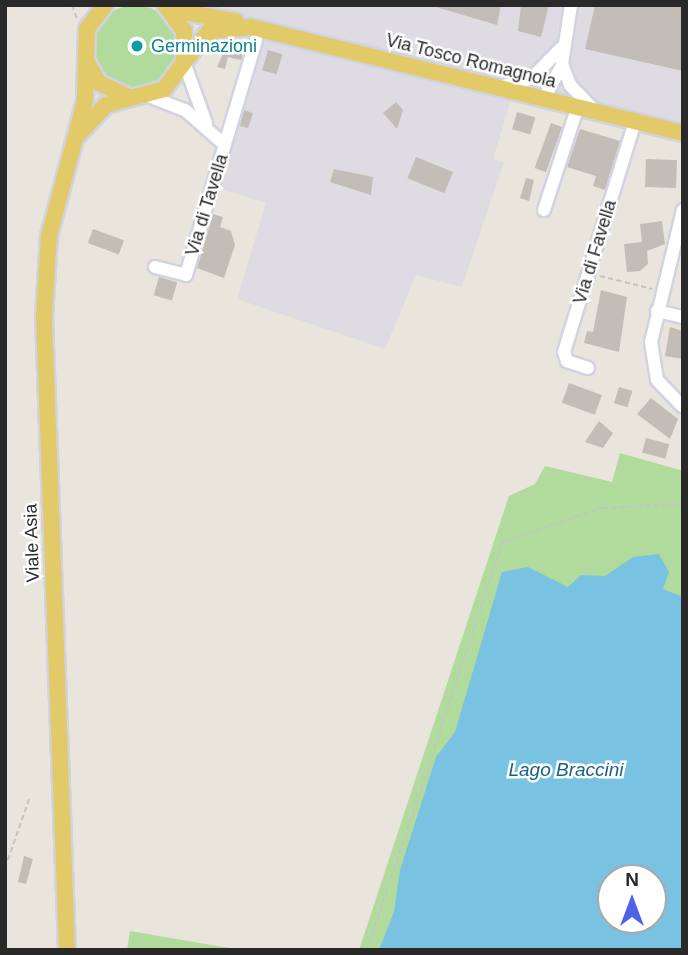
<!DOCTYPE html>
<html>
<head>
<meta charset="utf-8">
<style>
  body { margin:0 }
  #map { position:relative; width:688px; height:955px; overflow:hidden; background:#e9e4dc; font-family:Arial,sans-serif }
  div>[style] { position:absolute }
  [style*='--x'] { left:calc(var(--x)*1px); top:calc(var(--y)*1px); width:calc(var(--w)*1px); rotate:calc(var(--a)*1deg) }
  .industrial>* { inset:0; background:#dedce2 }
  .green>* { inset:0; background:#b0db9d }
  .round { border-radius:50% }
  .water>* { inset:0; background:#79c2e1 }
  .building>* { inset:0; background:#c2beb7; transform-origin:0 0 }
  .path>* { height:2px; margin-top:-1px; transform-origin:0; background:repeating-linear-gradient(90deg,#c3c3c3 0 5px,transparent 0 8.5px) }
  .roads { filter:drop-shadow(2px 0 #d1d3e0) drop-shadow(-2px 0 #d1d3e0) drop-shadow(0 2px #d1d3e0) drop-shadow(0 -2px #d1d3e0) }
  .minor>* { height:12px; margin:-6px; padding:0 6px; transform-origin:6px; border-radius:6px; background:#fff }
  .major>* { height:16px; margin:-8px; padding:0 8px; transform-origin:8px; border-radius:8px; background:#e2ca69 }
  .dots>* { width:19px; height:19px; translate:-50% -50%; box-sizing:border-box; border:4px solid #fff; border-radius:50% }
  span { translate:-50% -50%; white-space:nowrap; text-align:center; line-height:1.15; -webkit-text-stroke:5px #fff; paint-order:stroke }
  .culture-label { font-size:18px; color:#0d838f }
  .left { translate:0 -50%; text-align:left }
  .street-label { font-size:18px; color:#292929 }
  .water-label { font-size:19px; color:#1b608b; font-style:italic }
  .frame { position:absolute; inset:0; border:7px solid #292929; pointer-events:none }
  .north { position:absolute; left:597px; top:864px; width:70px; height:70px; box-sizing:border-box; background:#fff; border:2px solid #a9a9a9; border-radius:50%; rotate:0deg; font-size:19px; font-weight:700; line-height:28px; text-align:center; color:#292929 }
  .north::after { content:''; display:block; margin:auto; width:24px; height:32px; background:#4c63e7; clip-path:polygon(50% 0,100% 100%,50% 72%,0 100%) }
</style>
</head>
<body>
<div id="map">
  <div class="industrial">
    <i style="clip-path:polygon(182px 5px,683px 5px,683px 140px,511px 100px,493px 159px,504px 162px,462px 287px,416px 275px,385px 349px,237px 299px,266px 203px,218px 188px,269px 22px)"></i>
  </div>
  <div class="green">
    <i class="round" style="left:93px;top:5px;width:84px;height:84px"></i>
    <i style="clip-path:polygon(evenodd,620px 453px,683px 471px,683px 950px,359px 950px,509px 496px,535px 484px,545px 466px,612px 482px,620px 453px,611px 878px,653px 878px,653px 920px,611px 920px,611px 878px)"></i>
    <i style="clip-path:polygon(130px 931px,241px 950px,127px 950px)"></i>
  </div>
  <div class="water">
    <i style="clip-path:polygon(evenodd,659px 554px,669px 572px,663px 589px,683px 597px,683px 950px,379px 950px,394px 912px,400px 870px,436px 757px,455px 732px,502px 572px,528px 567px,568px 587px,581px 575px,605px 576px,633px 557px,659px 554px,611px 878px,653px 878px,653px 920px,611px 920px,611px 878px)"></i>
  </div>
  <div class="building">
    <i style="clip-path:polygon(429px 5px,501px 5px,497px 25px)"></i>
    <i style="clip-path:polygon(521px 5px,549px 5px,541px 37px,518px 31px)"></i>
    <i style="clip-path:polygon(595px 5px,683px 5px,683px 71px,585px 49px)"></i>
    <i style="clip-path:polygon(229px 40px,246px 44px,241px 60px,228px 57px,225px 69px,217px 67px)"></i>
    <i style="left:268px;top:50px;width:15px;height:21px;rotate:16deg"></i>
    <i style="clip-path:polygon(396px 102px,403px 110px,397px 129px,383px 113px)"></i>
    <i style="clip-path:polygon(244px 110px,253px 113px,248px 128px,240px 126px)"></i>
    <i style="left:517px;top:112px;width:19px;height:18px;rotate:16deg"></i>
    <i style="left:551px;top:123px;width:12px;height:48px;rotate:20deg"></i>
    <i style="clip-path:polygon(580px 129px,620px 141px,605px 190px,593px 186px,596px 176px,567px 167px)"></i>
    <i style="left:416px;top:157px;width:40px;height:23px;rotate:22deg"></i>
    <i style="left:646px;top:159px;width:31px;height:28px;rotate:2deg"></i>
    <i style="clip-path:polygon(334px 169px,373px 177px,371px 195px,330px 182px)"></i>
    <i style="clip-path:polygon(526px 178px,534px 180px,529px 201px,520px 198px)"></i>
    <i style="clip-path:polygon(213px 214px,223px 217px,220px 227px,231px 231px,235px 245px,224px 278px,197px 268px)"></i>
    <i style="clip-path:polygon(662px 221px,665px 244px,647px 251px,648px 264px,640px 271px,627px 272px,624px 244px,642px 242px,640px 224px)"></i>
    <i style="left:93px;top:229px;width:33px;height:15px;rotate:20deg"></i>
    <i style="left:159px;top:277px;width:19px;height:19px;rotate:16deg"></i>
    <i style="clip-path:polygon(601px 290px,627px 297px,619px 352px,584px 343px,587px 331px,593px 332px)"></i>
    <i style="clip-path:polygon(670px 327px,683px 331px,683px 359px,665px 356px)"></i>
    <i style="left:569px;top:383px;width:35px;height:21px;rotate:20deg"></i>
    <i style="left:619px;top:387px;width:14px;height:17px;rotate:17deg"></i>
    <i style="clip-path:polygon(651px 398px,678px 419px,670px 439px,637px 414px)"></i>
    <i style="clip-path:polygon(599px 421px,613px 433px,603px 448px,585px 442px)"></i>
    <i style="left:646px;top:438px;width:24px;height:15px;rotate:15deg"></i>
    <i style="clip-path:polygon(24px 856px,33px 859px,26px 884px,18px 882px)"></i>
  </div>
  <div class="path">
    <i style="--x:72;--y:5;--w:15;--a:70"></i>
    <i style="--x:600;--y:276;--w:54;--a:14"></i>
    <i style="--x:5;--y:868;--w:73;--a:-70.8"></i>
    <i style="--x:144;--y:950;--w:34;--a:0"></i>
    <i style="--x:367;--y:950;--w:430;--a:-71.6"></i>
    <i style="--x:503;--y:542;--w:106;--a:-18.8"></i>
    <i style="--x:603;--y:508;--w:80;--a:-2.9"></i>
  </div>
  <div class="roads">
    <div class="minor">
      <i style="--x:571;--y:5;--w:60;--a:98.7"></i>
      <i style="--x:562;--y:64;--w:22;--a:69"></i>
      <i style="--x:570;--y:85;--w:36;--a:46"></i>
      <i style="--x:184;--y:62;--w:65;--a:70.2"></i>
      <i style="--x:503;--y:86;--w:29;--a:-14"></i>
      <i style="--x:531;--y:79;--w:43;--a:-45.9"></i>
      <i style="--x:148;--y:96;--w:40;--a:21"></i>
      <i style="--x:185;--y:110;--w:53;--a:41.2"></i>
      <i style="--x:544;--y:98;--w:38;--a:-61"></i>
      <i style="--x:544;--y:210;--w:109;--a:-71.9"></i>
      <i style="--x:683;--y:210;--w:136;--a:103.6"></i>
      <i style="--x:651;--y:342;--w:38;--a:81"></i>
      <i style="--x:657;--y:380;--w:37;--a:46"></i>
      <i style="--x:155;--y:267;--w:32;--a:14"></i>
      <i style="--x:186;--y:275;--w:245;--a:-73.4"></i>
      <i style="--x:657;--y:311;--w:27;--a:13"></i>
      <i style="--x:588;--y:368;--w:22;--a:-162"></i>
      <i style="--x:567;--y:361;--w:9;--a:-108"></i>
      <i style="--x:564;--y:352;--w:242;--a:-72.9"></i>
    </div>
    <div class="major">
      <i style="--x:105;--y:5;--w:30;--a:127"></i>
      <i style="--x:87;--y:29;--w:32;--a:92"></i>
      <i style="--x:86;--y:61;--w:26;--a:59"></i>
      <i style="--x:99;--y:83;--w:35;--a:25"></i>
      <i style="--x:131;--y:98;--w:34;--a:-15"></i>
      <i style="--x:164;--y:89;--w:34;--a:-53"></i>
      <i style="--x:184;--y:62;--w:31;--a:-90"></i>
      <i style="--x:184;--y:31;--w:32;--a:-126"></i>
      <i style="--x:172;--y:10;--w:65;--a:9.8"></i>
      <i style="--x:184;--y:62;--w:40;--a:-51"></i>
      <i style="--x:209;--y:31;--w:42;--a:-5.4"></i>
      <i style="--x:251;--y:27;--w:445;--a:13.8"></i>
      <i style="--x:77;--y:136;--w:42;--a:-46.9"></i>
      <i style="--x:106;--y:105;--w:26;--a:-16"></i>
      <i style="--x:67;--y:950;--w:633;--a:-92.08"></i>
      <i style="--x:44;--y:317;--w:81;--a:-86.5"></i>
      <i style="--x:49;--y:236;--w:140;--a:-75.1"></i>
      <i style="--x:85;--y:101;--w:40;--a:-88.6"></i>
    </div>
  </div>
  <div class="dots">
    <i style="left:137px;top:46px;background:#0f9aa8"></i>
  </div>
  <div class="culture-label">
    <span class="left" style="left:151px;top:46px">Germinazioni</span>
  </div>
  <div class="street-label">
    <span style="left:471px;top:61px;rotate:14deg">Via Tosco Romagnola</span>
    <span style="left:207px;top:205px;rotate:-73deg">Via di Tavella</span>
    <span style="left:595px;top:252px;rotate:-73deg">Via di Favella</span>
    <span style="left:32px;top:543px;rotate:-92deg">Viale Asia</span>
  </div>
  <div class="water-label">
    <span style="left:566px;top:770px">Lago Braccini</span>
  </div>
  <div class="frame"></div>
  <div class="north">N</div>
</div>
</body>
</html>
